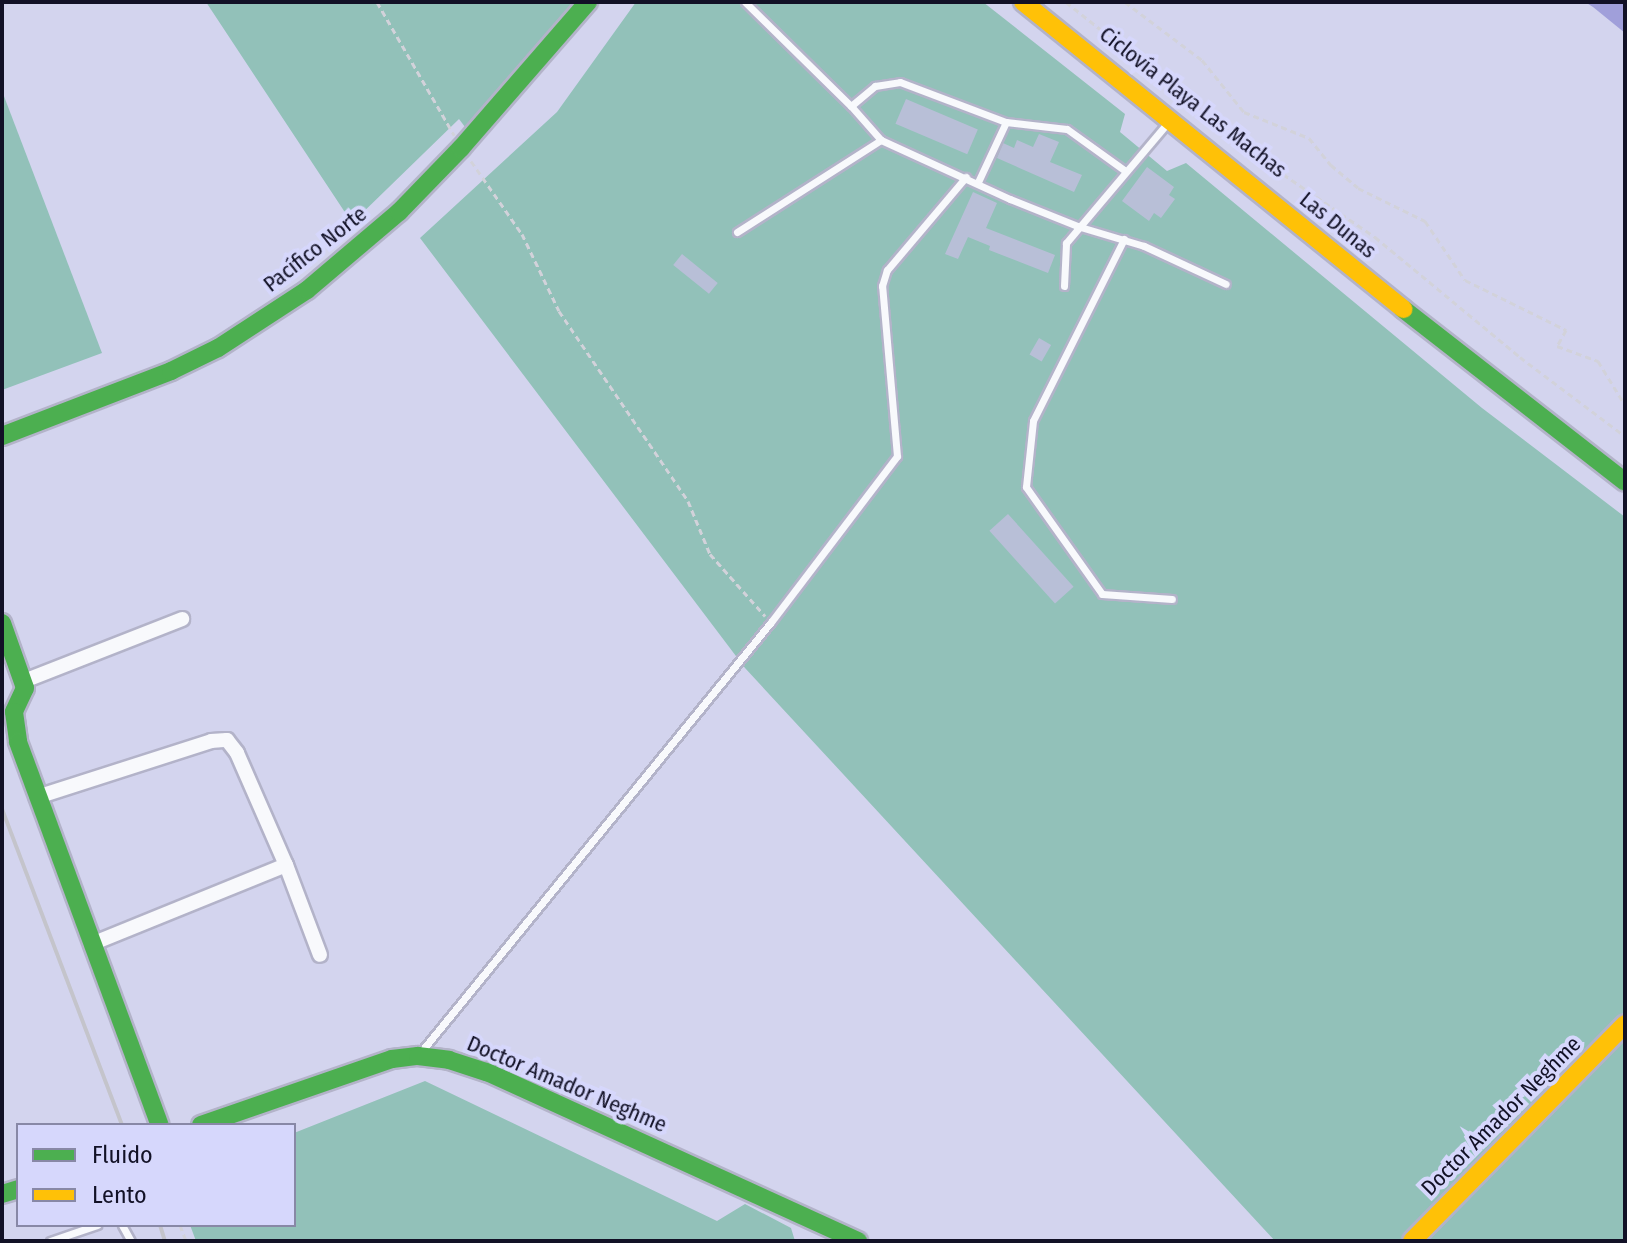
<!DOCTYPE html>
<html>
<head>
<meta charset="utf-8">
<style>
  body { margin:0 }
  #map { position:relative; width:1627px; height:1243px; overflow:hidden; background:#d3d4ee; font-family:"Fira Sans Condensed",sans-serif }
  div>[style] { position:absolute }
  [style*='--x'] { left:calc(var(--x)*1px); top:calc(var(--y)*1px); width:calc(var(--w)*1px); rotate:calc(var(--a)*1deg) }
  .green>* { inset:0; background:#92c1b9 }
  .water>* { inset:0; background:#a09fda }
  .building>* { inset:0; background:#b8bfd7; transform-origin:0 0 }
  .path>* { height:3px; margin-top:-1.5px; transform-origin:0; background:repeating-linear-gradient(90deg,#d2d2da 0 6px,transparent 0 10px) }
  .roads { filter:drop-shadow(2px 0 #b3b3c9) drop-shadow(-2px 0 #b3b3c9) drop-shadow(0 2px #b3b3c9) drop-shadow(0 -2px #b3b3c9) }
  .lane>* { height:7px; margin:-3.5px; padding:0 3.5px; transform-origin:3.5px; border-radius:3.5px; background:#f8f9fc }
  .street>* { height:14px; margin:-7px; padding:0 7px; transform-origin:7px; border-radius:7px; background:#f8f9fc }
  .fast>* { height:18px; margin:-9px; padding:0 9px; transform-origin:9px; border-radius:9px; background:#4caf50 }
  .slow>* { height:18px; margin:-9px; padding:0 9px; transform-origin:9px; border-radius:9px; background:#ffc107 }
  .rail>* { height:4px; margin:-2px; padding:0 2px; transform-origin:2px; border-radius:2px; background:#c4c4cb }
  span { translate:-50% -50%; white-space:nowrap; text-align:center; line-height:1.15; -webkit-text-stroke:8px #d6d7fc; paint-order:stroke }
  .street-label { font-size:22px; color:#121126 }
  .frame { position:absolute; inset:0; border:4px solid #121126; pointer-events:none }
  .legend { position:absolute; left:16px; top:1123px; width:280px; height:104px; box-sizing:border-box; background:#d6d7fc; border:2px solid #8888a6; margin:0; padding:10px 14px; list-style:none; font-size:24px; color:#121126 }
  .legend li { display:flex; align-items:center; gap:16px; height:40px }
  .legend b { width:40px; border:2px solid #8888a6 }
</style>
</head>
<body>
<div id="map">
  <div class="green">
    <i style="clip-path:polygon(206px 2px,573px 2px,476px 127px,465px 127px,459px 119px,352px 223px)"></i>
    <i style="clip-path:polygon(636px 2px,983px 2px,1125px 114px,1120px 132px,1167px 171px,1186px 163px,1482px 408px,1625px 517px,1625px 1241px,1275px 1241px,745px 668px,420px 238px,557px 112px)"></i>
    <i style="clip-path:polygon(2px 91px,102px 353px,2px 390px)"></i>
    <i style="clip-path:polygon(425px 1081px,717px 1221px,745px 1204px,791px 1228px,795px 1241px,196px 1241px,190px 1225px,294px 1225px,294px 1133px)"></i>
  </div>
  <div class="water">
    <i style="clip-path:polygon(1585px 2px,1625px 2px,1625px 33px,1593px 7px)"></i>
  </div>
  <div class="building">
    <i style="left:906px;top:99px;width:78px;height:27px;rotate:23deg"></i>
    <i style="clip-path:polygon(1039px 134px,1059px 142px,1050px 162px,1082px 175px,1074px 192px,997px 158px,1003px 143px,1014px 148px,1017px 140px,1033px 147px)"></i>
    <i style="clip-path:polygon(1147px 167px,1174px 187px,1169px 195px,1175px 199px,1161px 218px,1154px 213px,1149px 221px,1122px 201px)"></i>
    <i style="clip-path:polygon(973px 192px,997px 203px,986px 228px,1055px 255px,1048px 273px,989px 250px,990px 246px,968px 237px,958px 259px,945px 254px)"></i>
    <i style="left:682px;top:254px;width:46px;height:14px;rotate:39deg"></i>
    <i style="left:1039px;top:338px;width:14px;height:19px;rotate:30deg"></i>
    <i style="left:1008px;top:514px;width:98px;height:25px;rotate:48deg"></i>
  </div>
  <div class="path">
    <i style="--x:377;--y:2;--w:154;--a:59.9"></i>
    <i style="--x:1066;--y:2;--w:277;--a:38.4"></i>
    <i style="--x:1283;--y:174;--w:112;--a:34.4"></i>
    <i style="--x:1375;--y:237;--w:188;--a:39.6"></i>
    <i style="--x:1520;--y:357;--w:131;--a:37"></i>
    <i style="--x:1125;--y:2;--w:96;--a:37"></i>
    <i style="--x:1202;--y:60;--w:67;--a:51.1"></i>
    <i style="--x:1244;--y:112;--w:70;--a:21.8"></i>
    <i style="--x:1309;--y:138;--w:35;--a:51"></i>
    <i style="--x:1331;--y:165;--w:35;--a:40"></i>
    <i style="--x:1358;--y:188;--w:75;--a:26.2"></i>
    <i style="--x:1425;--y:221;--w:71;--a:55.9"></i>
    <i style="--x:1465;--y:280;--w:113;--a:26.3"></i>
    <i style="--x:1566;--y:330;--w:18;--a:119"></i>
    <i style="--x:1557;--y:346;--w:44;--a:20.1"></i>
    <i style="--x:1598;--y:361;--w:52;--a:58.5"></i>
    <i style="--x:471;--y:161;--w:89;--a:55.1"></i>
    <i style="--x:522;--y:234;--w:85;--a:64.3"></i>
    <i style="--x:559;--y:311;--w:230;--a:55.8"></i>
    <i style="--x:688;--y:501;--w:57;--a:67.5"></i>
    <i style="--x:710;--y:554;--w:83;--a:48.4"></i>
    <i style="--x:180;--y:1225;--w:17;--a:69"></i>
  </div>
  <div class="roads">
    <div class="lane">
      <i style="--x:745;--y:2;--w:148;--a:44.5"></i>
      <i style="--x:851;--y:106;--w:45;--a:48.6"></i>
      <i style="--x:881;--y:140;--w:142;--a:24.6"></i>
      <i style="--x:1010;--y:199;--w:72;--a:21.9"></i>
      <i style="--x:1077;--y:226;--w:70;--a:16.6"></i>
      <i style="--x:1144;--y:246;--w:90;--a:24.9"></i>
      <i style="--x:851;--y:106;--w:31;--a:-40"></i>
      <i style="--x:875;--y:86;--w:25;--a:-9"></i>
      <i style="--x:900;--y:82;--w:113;--a:20.7"></i>
      <i style="--x:1006;--y:122;--w:61;--a:6.5"></i>
      <i style="--x:1067;--y:129;--w:70;--a:35.7"></i>
      <i style="--x:978;--y:182;--w:66;--a:-65"></i>
      <i style="--x:737;--y:232;--w:171;--a:-32.6"></i>
      <i style="--x:1124;--y:239;--w:203;--a:116.6"></i>
      <i style="--x:1033;--y:421;--w:66;--a:96.1"></i>
      <i style="--x:1026;--y:487;--w:131;--a:54.6"></i>
      <i style="--x:1102;--y:594;--w:70;--a:4.1"></i>
      <i style="--x:1064;--y:286;--w:43;--a:-87.3"></i>
      <i style="--x:1066;--y:243;--w:160;--a:-49.8"></i>
      <i style="--x:420;--y:1053;--w:556;--a:-50.84"></i>
      <i style="--x:771;--y:622;--w:208;--a:-52.8"></i>
      <i style="--x:897;--y:456;--w:171;--a:-95"></i>
      <i style="--x:882;--y:286;--w:17;--a:-73"></i>
      <i style="--x:887;--y:270;--w:122;--a:-49.7"></i>
      <i style="--x:122;--y:1225;--w:18;--a:61"></i>
      <i style="--x:50;--y:1241;--w:50;--a:-18.8"></i>
    </div>
    <div class="street">
      <i style="--x:24;--y:681;--w:170;--a:-21.4"></i>
      <i style="--x:37;--y:797;--w:183;--a:-17.8"></i>
      <i style="--x:211;--y:741;--w:16;--a:-4"></i>
      <i style="--x:227;--y:740;--w:16;--a:52"></i>
      <i style="--x:237;--y:753;--w:122;--a:66.4"></i>
      <i style="--x:286;--y:865;--w:96;--a:69.3"></i>
      <i style="--x:94;--y:943;--w:207;--a:-22.1"></i>
    </div>
    <div class="fast">
      <i style="--x:1403;--y:309;--w:281;--a:37.9"></i>
      <i style="--x:2;--y:436;--w:181;--a:-21"></i>
      <i style="--x:171;--y:371;--w:52;--a:-26.1"></i>
      <i style="--x:218;--y:348;--w:106;--a:-33.1"></i>
      <i style="--x:307;--y:290;--w:121;--a:-40.3"></i>
      <i style="--x:399;--y:212;--w:89;--a:-45.9"></i>
      <i style="--x:461;--y:148;--w:194;--a:-49"></i>
      <i style="--x:2;--y:623;--w:69;--a:70.5"></i>
      <i style="--x:25;--y:688;--w:26;--a:115"></i>
      <i style="--x:14;--y:712;--w:30;--a:82"></i>
      <i style="--x:18;--y:742;--w:408;--a:69.7"></i>
      <i style="--x:201;--y:1125;--w:202;--a:-19.1"></i>
      <i style="--x:392;--y:1059;--w:26;--a:-7"></i>
      <i style="--x:418;--y:1056;--w:31;--a:7"></i>
      <i style="--x:449;--y:1060;--w:40;--a:18"></i>
      <i style="--x:487;--y:1072;--w:408;--a:24.5"></i>
      <i style="--x:2;--y:1194;--w:17;--a:-17"></i>
    </div>
    <div class="slow">
      <i style="--x:1023;--y:2;--w:489;--a:38.9"></i>
      <i style="--x:1412;--y:1241;--w:304;--a:-45.5"></i>
    </div>
  </div>
  <div class="rail">
    <i style="--x:2;--y:809;--w:338;--a:69.2"></i>
    <i style="--x:160;--y:1225;--w:17;--a:73"></i>
  </div>
  <div class="street-label">
    <span style="left:1193px;top:102px;rotate:38deg">Ciclovía Playa Las Machas</span>
    <span style="left:1338px;top:225px;rotate:39deg">Las Dunas</span>
    <span style="left:315px;top:249px;rotate:-38deg">Pacífico Norte</span>
    <span style="left:567px;top:1084px;rotate:23deg">Doctor Amador Neghme</span>
    <span style="left:1501px;top:1116px;rotate:-45deg">Doctor Amador Neghme</span>
  </div>
  <div class="frame"></div>
  <ul class="legend">
  <li><b style="height:10px;background:#4caf50"></b>Fluido</li>
  <li><b style="height:10px;background:#ffc107"></b>Lento</li>
  </ul>
</div>
</body>
</html>
